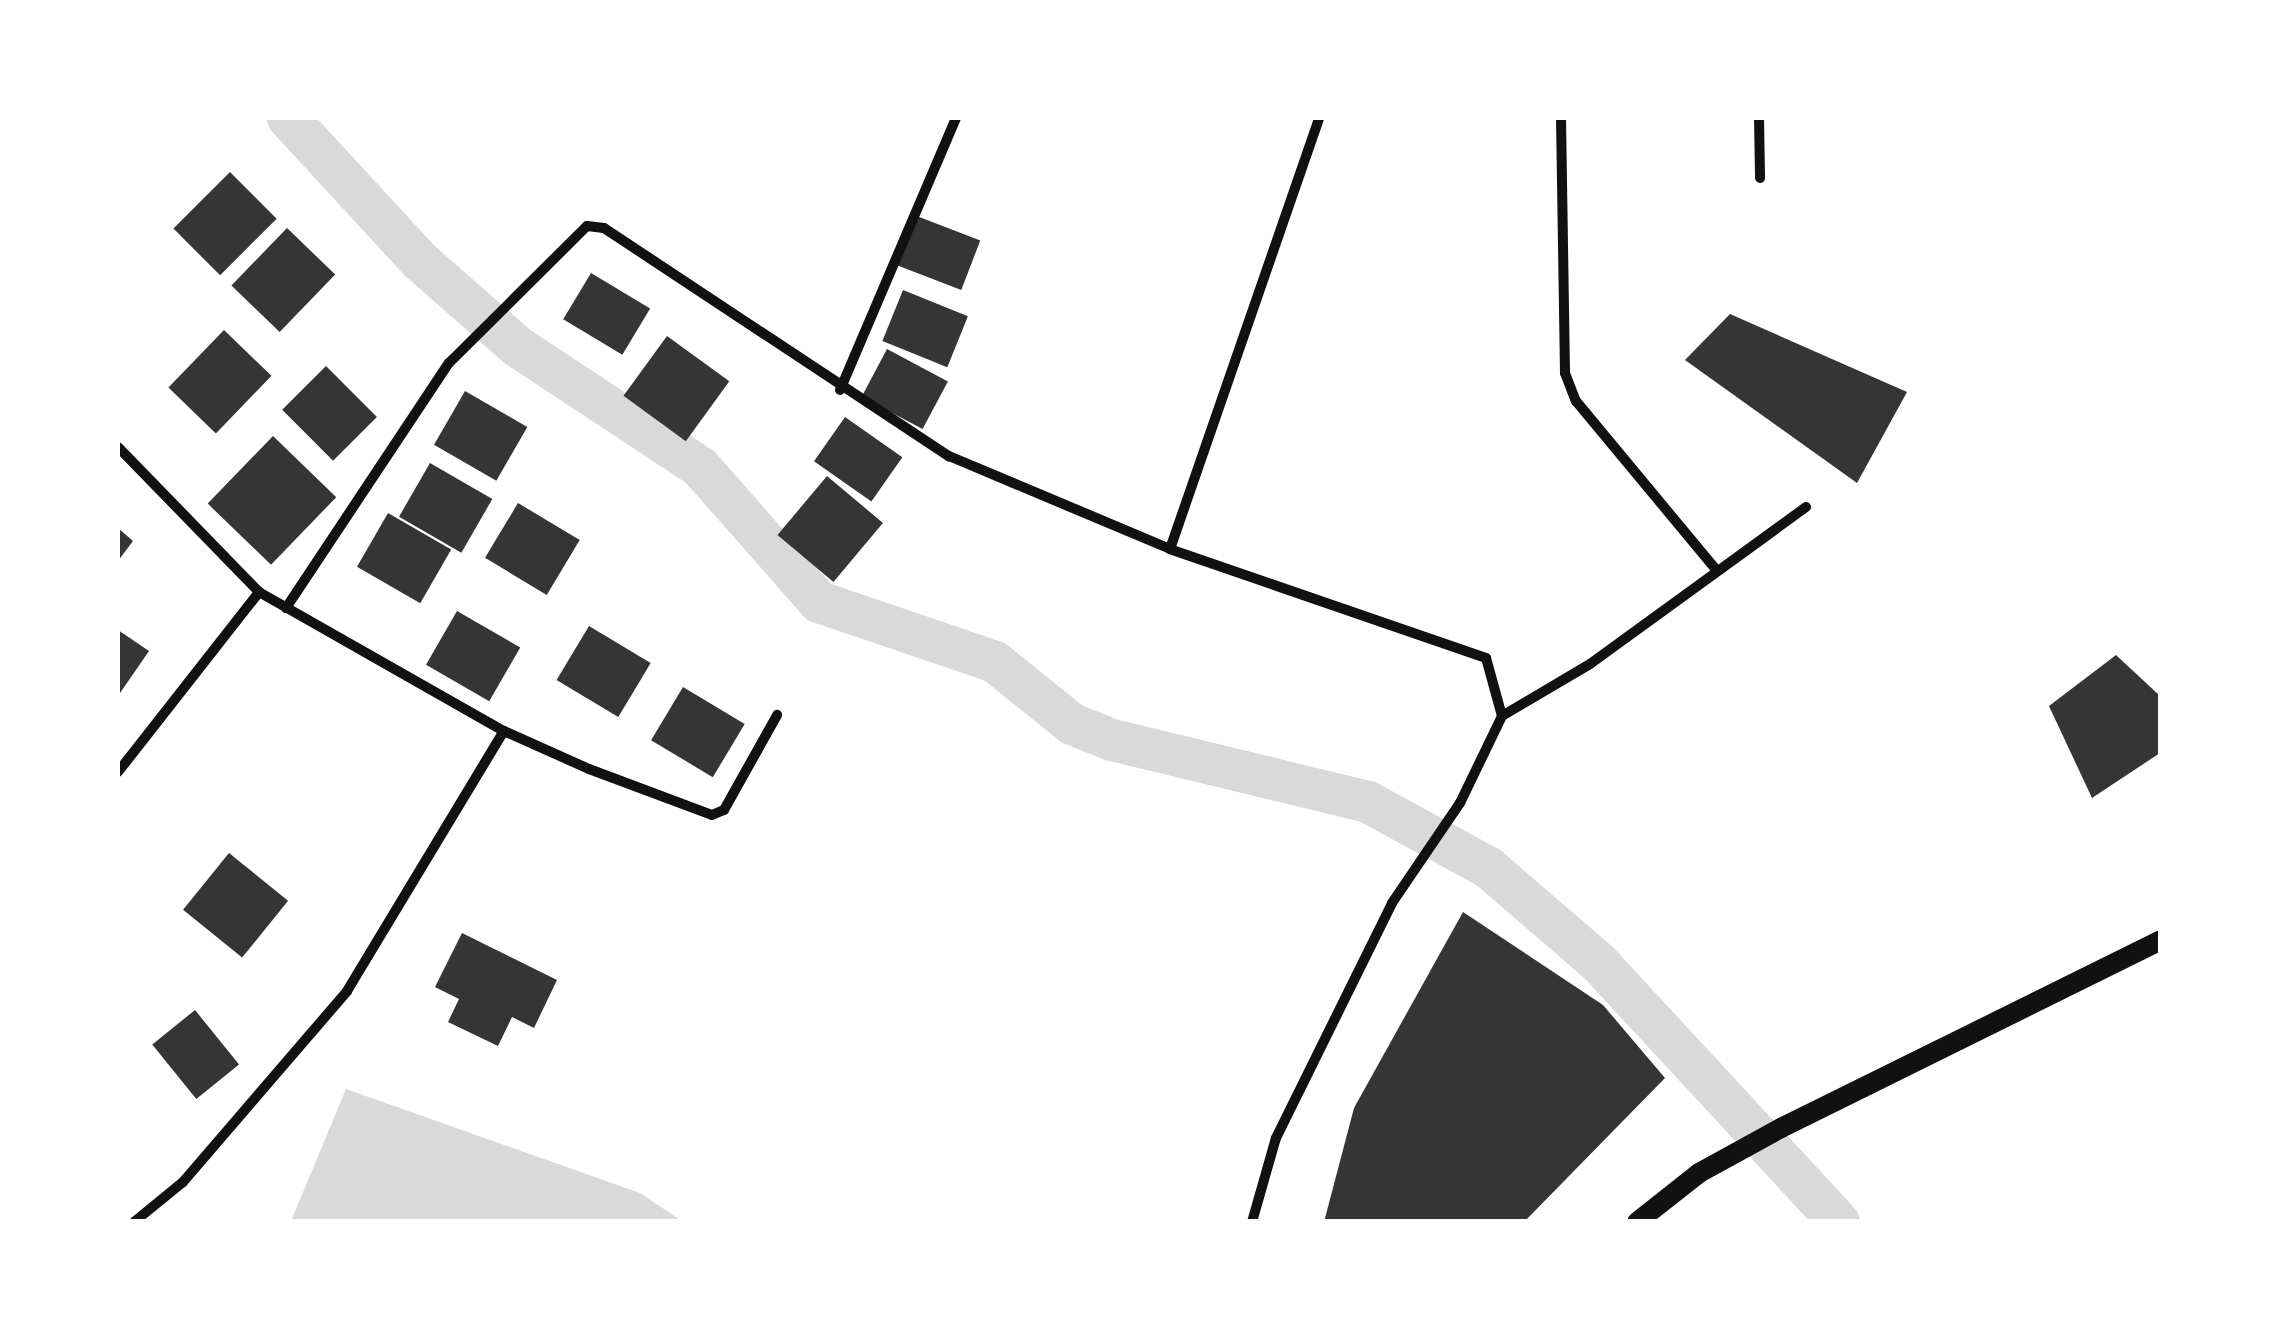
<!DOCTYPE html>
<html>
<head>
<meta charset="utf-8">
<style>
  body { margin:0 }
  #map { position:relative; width:2278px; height:1339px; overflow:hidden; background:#fff; font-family:"Fira Sans Condensed",sans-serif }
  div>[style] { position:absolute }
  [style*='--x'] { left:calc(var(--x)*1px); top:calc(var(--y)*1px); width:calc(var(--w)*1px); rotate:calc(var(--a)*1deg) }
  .water>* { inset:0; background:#d9d9d9 }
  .canal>* { height:42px; margin:-21px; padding:0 21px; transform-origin:21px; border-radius:21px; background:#d9d9d9 }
  .building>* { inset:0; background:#353535; transform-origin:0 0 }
  .minor>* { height:10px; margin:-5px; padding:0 5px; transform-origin:5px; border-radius:5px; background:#111 }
  .secondary>* { height:20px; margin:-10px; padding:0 10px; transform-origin:10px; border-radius:10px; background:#111 }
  span { translate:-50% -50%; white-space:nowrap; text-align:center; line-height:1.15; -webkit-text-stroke:9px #fff; paint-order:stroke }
  .frame { position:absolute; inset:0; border:120px solid #fff; pointer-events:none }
</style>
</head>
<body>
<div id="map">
  <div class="water">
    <i style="clip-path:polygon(346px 1089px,640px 1193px,682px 1221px,291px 1221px)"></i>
  </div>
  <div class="canal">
    <i style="--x:288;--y:118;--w:195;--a:47.3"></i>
    <i style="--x:420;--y:261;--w:130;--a:41.3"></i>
    <i style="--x:518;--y:347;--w:218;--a:33.4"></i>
    <i style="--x:700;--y:467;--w:180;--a:48.6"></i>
    <i style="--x:819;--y:602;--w:186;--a:18.8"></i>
    <i style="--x:995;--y:662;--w:99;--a:38.8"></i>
    <i style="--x:1072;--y:724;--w:43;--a:21.8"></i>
    <i style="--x:1112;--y:740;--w:263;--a:13.6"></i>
    <i style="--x:1368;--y:802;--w:138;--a:28.6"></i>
    <i style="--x:1489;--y:868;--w:145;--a:40.8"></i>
    <i style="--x:1599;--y:963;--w:353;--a:47.2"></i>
  </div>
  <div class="building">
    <i style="left:230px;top:172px;width:66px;height:80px;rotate:45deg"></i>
    <i style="left:914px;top:215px;width:71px;height:53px;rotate:21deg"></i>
    <i style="left:287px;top:228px;width:67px;height:80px;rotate:44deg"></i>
    <i style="left:591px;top:273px;width:69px;height:54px;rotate:31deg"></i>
    <i style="left:903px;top:290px;width:70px;height:55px;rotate:22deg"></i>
    <i style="clip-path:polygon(1730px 314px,1907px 392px,1857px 483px,1685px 360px)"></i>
    <i style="left:224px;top:330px;width:66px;height:80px;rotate:44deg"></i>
    <i style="left:667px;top:336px;width:77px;height:74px;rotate:36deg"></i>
    <i style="left:887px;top:349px;width:69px;height:54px;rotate:28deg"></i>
    <i style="left:326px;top:366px;width:72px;height:62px;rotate:45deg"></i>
    <i style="left:465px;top:391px;width:72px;height:62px;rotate:30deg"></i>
    <i style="left:845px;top:417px;width:70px;height:54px;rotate:35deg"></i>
    <i style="left:273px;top:436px;width:88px;height:94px;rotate:44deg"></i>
    <i style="left:430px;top:463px;width:72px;height:62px;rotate:30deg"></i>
    <i style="left:827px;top:476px;width:73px;height:77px;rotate:40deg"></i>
    <i style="left:518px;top:503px;width:72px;height:64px;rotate:31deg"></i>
    <i style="left:388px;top:513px;width:73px;height:62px;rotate:30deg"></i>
    <i style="clip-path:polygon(118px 528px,133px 541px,118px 561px)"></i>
    <i style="left:457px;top:611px;width:73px;height:62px;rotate:30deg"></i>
    <i style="left:589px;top:626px;width:72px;height:63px;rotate:31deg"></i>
    <i style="clip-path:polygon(118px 630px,149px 651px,118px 696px)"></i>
    <i style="clip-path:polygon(2116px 655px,2160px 696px,2160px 753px,2092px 798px,2049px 706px)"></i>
    <i style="left:683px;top:687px;width:72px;height:62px;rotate:31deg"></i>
    <i style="left:229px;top:853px;width:76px;height:73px;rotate:39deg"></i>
    <i style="clip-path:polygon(1463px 912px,1603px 1005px,1665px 1078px,1524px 1222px,1324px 1222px,1354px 1108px)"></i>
    <i style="clip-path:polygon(462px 933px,557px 980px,534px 1028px,512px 1017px,498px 1046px,448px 1022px,459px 999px,435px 987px)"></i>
    <i style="left:195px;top:1010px;width:70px;height:55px;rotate:51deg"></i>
  </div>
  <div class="minor">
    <i style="--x:1561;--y:118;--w:255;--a:89.1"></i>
    <i style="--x:1565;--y:373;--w:30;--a:69"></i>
    <i style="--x:1576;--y:401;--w:221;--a:50.3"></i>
    <i style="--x:1759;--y:118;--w:60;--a:89"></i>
    <i style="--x:840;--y:390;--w:296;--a:-66.9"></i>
    <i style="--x:118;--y:447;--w:202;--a:45.8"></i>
    <i style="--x:259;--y:592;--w:282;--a:29.6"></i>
    <i style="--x:504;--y:731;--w:93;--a:24.1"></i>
    <i style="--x:589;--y:769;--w:131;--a:20.5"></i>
    <i style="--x:712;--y:815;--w:13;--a:-23"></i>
    <i style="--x:724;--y:810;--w:109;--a:-60.8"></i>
    <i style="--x:286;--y:608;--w:294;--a:-56.4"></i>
    <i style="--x:449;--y:363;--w:194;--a:-44.8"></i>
    <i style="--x:587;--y:226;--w:17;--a:7"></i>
    <i style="--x:604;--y:228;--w:414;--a:33.5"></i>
    <i style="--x:949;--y:456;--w:240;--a:22.8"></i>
    <i style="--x:1502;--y:716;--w:102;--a:-30.6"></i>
    <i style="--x:1590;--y:664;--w:267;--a:-36"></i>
    <i style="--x:118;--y:772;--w:229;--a:-51.9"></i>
    <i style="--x:134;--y:1222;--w:63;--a:-39.2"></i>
    <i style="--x:183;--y:1182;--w:252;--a:-49.3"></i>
    <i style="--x:347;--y:991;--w:304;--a:-58.9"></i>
    <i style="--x:1252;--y:1222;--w:87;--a:-74.1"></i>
    <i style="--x:1276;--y:1138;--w:262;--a:-63.7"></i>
    <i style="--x:1392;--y:903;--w:121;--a:-55.8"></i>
    <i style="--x:1460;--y:803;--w:97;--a:-64.2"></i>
    <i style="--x:1502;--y:716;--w:60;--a:-105.4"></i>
    <i style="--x:1486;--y:658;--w:334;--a:-161"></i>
    <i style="--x:1170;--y:549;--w:456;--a:-70.9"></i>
  </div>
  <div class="secondary">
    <i style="--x:1637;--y:1222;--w:79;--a:-38.3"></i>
    <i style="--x:1699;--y:1173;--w:94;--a:-28.8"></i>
    <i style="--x:1781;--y:1128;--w:423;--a:-26.3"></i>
  </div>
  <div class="frame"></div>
</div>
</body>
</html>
